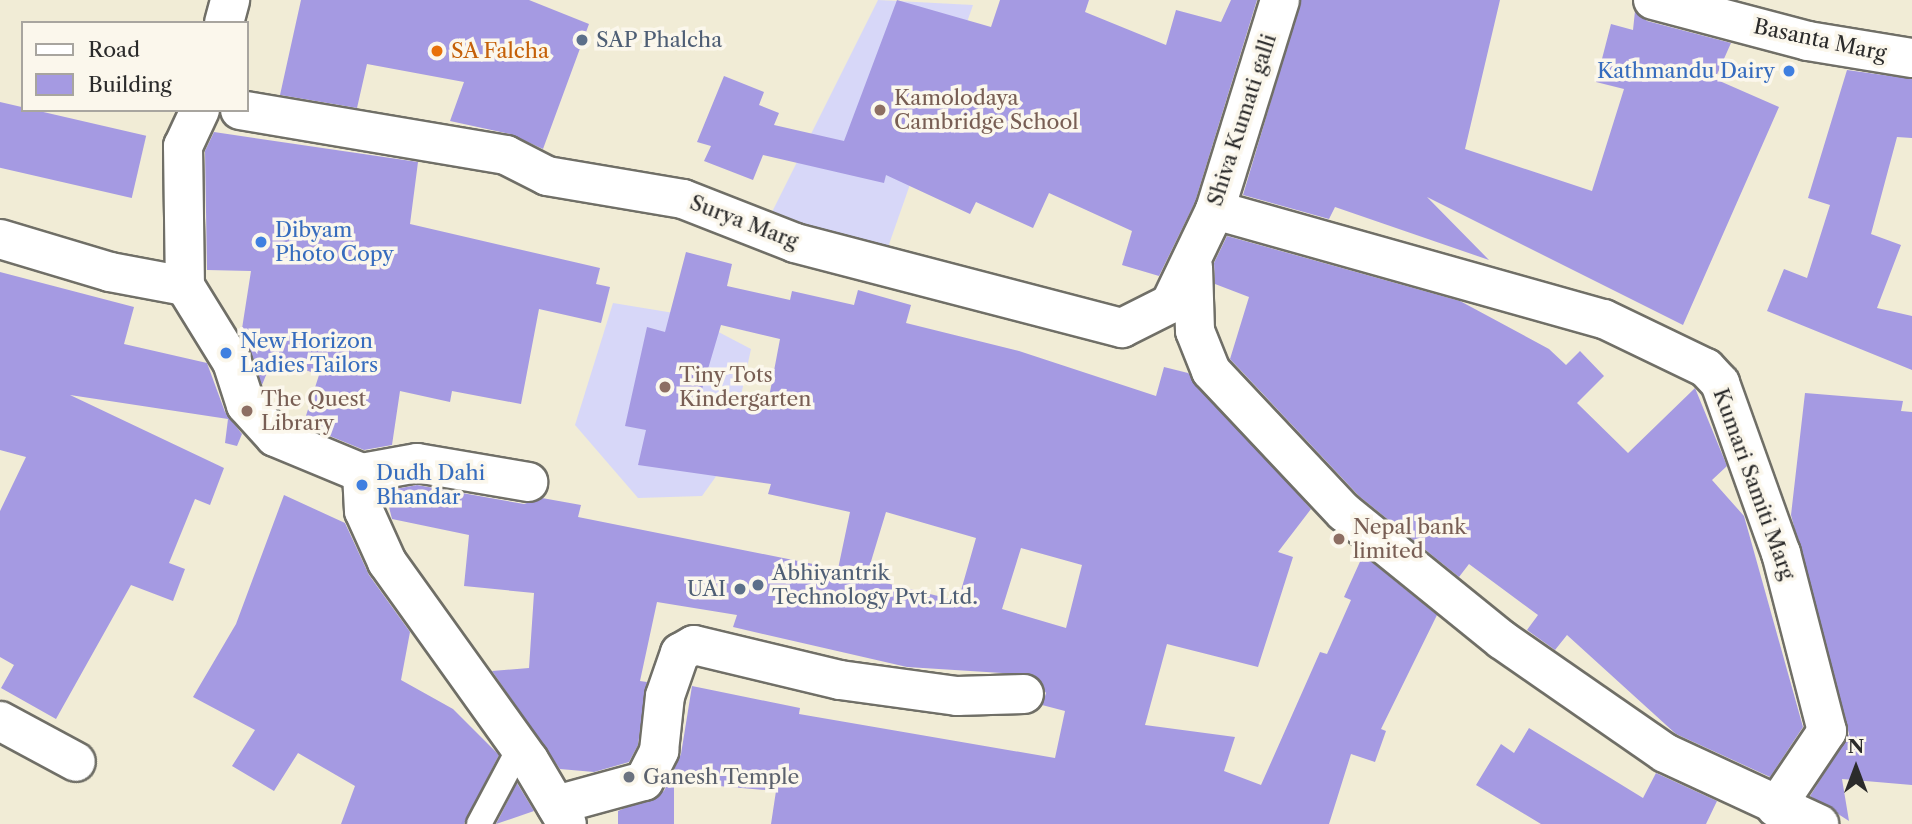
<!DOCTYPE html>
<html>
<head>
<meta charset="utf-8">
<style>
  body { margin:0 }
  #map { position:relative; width:1912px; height:824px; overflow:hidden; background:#f1ecd6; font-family:"Libre Caslon Text",serif }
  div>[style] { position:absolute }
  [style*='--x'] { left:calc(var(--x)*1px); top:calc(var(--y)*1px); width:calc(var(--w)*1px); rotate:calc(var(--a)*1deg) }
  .built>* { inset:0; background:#d7d7f8 }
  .building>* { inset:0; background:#a59ae2; transform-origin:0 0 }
  .roads { filter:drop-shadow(2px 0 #706f67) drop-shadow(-2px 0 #706f67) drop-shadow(0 2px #706f67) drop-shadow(0 -2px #706f67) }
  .service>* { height:24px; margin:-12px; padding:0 12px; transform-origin:12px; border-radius:12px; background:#fff }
  .minor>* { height:38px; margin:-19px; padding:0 19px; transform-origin:19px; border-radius:19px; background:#fff }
  .dots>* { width:19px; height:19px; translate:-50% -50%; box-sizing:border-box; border:4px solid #fbf7ec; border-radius:50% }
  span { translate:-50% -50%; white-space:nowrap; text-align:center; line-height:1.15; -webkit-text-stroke:7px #fbf7ec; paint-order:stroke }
  .service-label { font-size:21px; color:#4e5e75 }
  .left { translate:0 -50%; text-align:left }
  .right { translate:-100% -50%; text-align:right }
  .street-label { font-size:21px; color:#2b2b2b }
  .food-label { font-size:21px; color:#c56008 }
  .shop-label { font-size:21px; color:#366cbe }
  .education-label { font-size:21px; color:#785e54 }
  .worship-label { font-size:21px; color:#5b616d }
  .legend { position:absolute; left:21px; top:21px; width:228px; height:91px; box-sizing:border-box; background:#fbf7ec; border:2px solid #a8a59f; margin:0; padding:9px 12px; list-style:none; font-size:21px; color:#2b2b2b }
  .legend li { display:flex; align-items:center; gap:14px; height:35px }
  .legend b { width:35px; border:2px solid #a8a59f }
  .north { position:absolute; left:1821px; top:733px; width:70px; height:70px; -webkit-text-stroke:5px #fbf7ec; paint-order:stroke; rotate:0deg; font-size:19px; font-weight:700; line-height:28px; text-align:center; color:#2b2b2b }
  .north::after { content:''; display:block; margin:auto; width:24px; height:32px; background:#2b2b2b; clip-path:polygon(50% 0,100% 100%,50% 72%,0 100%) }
</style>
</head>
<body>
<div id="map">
  <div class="built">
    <i style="clip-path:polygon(878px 0,973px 5px,887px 250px,771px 214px)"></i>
    <i style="clip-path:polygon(613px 303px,686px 315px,751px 349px,727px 461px,702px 496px,638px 498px,575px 425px)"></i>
  </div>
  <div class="building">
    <i style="clip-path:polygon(301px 0,529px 0,589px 24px,543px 149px,510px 134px,450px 121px,464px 82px,367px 64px,357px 108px,280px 95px)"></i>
    <i style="clip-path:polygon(897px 0,991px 27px,1000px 0,1089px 0,1085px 12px,1166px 45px,1176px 10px,1221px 22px,1231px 0,1257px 0,1195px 202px,1159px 276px,1122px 265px,1132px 231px,1049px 193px,1033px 228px,976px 202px,970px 214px,886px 175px,884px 183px,763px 155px,753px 180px,704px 161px,711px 146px,697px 142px,724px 76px,764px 92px,759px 105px,779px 113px,774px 125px,844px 141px)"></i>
    <i style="clip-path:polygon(1301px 0,1500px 0,1465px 149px,1592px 191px,1624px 89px,1596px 82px,1611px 24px,1633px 30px,1635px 11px,1647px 21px,1731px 43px,1715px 79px,1779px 107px,1683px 325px,1427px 197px,1489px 260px,1335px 207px,1329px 219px,1243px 195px)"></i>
    <i style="clip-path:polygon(1847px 70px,1912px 79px,1912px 138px,1897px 137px,1871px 234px,1901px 245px,1877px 308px,1912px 316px,1912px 370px,1767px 311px,1784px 269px,1807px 278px,1830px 205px,1808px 198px)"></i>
    <i style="left:0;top:102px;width:150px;height:64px;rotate:13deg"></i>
    <i style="clip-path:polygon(214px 132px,418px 162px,410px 224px,600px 268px,596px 284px,610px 287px,601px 323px,539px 309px,521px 404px,452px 391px,450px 402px,400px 391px,392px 445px,364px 450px,303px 425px,319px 375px,273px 358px,262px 385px,241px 335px,251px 271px,207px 270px,205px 151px)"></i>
    <i style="clip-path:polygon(1227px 236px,1460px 301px,1549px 349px,1566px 365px,1580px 351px,1604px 376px,1577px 403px,1628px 453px,1695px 388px,1727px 466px,1712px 480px,1744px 516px,1803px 727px,1770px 777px,1676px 734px,1567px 635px,1555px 650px,1527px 630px,1538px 615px,1469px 564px,1459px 577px,1359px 496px,1230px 359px,1249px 297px,1215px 284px,1214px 263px)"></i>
    <i style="clip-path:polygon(evenodd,686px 252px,732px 264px,727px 286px,790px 300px,792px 291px,854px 305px,858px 290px,911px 305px,906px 323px,1019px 351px,1156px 396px,1164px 367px,1188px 373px,1311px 509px,1278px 552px,1293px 557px,1258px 667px,1167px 644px,1145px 725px,1235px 737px,1224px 771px,1261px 785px,1320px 652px,1327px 654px,1351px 600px,1344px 597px,1363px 555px,1437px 615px,1381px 729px,1386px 731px,1375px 762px,1351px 754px,1329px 824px,771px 824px,776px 791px,674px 782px,674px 824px,618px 824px,618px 811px,664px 791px,681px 754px,692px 686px,800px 708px,799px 714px,1055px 758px,1065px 711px,1042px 705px,1046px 693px,1034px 675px,907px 667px,733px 627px,737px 615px,657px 602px,640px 681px,647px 682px,638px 745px,629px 762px,594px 772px,560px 769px,492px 671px,529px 668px,534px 593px,464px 586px,469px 535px,392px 519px,385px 491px,417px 485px,524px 504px,542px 498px,581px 505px,578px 517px,838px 569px,850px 512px,768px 494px,771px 484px,638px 465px,646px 430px,625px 426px,647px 327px,665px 332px,686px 252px,721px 325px,780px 339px,767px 408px,700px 396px,721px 325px,686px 252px,886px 512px,976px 538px,958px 601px,866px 578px,886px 512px,686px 252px,1021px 548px,1082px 565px,1066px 628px,1002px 609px,1021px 548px)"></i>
    <i style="clip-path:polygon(0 272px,134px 307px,124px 344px,207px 363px,225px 412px,242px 434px,237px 446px,225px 443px,228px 419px,70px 395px,224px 468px,210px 505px,195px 499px,169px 563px,185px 569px,173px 601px,131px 585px,56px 719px,1px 688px,14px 665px,0 657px,0 511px,26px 457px,0 450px)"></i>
    <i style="clip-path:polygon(1805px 393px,1903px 401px,1901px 411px,1912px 412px,1912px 785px,1842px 779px,1849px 821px,1810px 796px,1849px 734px,1791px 515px)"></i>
    <i style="clip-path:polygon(284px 495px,345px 523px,369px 575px,410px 632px,401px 680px,453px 709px,499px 755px,464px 824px,341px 824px,355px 786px,298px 753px,274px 791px,232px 766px,255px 730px,193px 697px,236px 624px)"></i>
    <i style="clip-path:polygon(1529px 728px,1643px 798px,1656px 773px,1717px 801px,1706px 824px,1541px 824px,1476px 785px,1501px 744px,1514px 753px)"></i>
    <i style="clip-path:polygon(517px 783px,534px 811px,496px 824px)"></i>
  </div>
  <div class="roads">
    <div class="service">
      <i style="--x:479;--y:824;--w:87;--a:-62"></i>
    </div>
    <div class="minor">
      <i style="--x:1653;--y:0;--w:160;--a:14.8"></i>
      <i style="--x:1808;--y:41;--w:105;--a:9.3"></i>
      <i style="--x:224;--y:23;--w:24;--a:-75"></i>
      <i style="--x:200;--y:110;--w:40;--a:115"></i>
      <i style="--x:183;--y:146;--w:140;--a:89.2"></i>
      <i style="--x:185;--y:286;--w:89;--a:58.3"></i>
      <i style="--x:232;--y:362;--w:45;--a:72"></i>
      <i style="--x:246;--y:405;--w:43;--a:47.8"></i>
      <i style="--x:275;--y:437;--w:94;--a:22.5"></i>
      <i style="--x:362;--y:473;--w:38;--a:87"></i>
      <i style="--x:364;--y:511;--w:56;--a:65.7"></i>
      <i style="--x:387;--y:562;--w:244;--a:54.4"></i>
      <i style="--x:529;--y:760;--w:74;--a:59.3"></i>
      <i style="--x:240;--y:110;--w:270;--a:9.6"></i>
      <i style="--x:506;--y:155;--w:46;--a:27.1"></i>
      <i style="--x:547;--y:176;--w:138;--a:9.6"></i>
      <i style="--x:683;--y:199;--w:120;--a:21.4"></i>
      <i style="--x:795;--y:243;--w:338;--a:14.6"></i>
      <i style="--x:1122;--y:328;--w:54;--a:-26.6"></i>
      <i style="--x:1170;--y:304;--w:104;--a:-64.4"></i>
      <i style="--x:1215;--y:210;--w:220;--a:-72.8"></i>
      <i style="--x:1215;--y:210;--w:404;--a:15.7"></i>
      <i style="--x:1604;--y:319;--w:113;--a:25.7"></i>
      <i style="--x:1706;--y:368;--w:21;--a:47"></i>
      <i style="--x:1720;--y:383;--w:181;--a:70.3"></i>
      <i style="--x:1781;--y:553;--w:184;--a:75.5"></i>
      <i style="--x:1827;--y:731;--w:92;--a:123.9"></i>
      <i style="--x:0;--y:239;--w:115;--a:16.7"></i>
      <i style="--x:110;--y:272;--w:76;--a:10.6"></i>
      <i style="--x:1193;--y:267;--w:64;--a:88.2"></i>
      <i style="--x:1195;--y:331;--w:43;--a:68.2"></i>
      <i style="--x:1211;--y:371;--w:194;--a:46.7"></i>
      <i style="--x:1344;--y:512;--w:203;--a:39"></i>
      <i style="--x:1502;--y:640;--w:198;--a:34.7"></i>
      <i style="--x:1665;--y:753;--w:170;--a:24.8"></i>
      <i style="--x:362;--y:473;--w:56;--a:-10.3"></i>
      <i style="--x:417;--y:463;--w:113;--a:9.7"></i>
      <i style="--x:0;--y:721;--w:86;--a:28.3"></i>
      <i style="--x:556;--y:805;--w:91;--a:-15.3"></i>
      <i style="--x:644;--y:781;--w:34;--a:-63"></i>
      <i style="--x:659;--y:751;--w:55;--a:-83.8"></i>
      <i style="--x:665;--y:696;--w:46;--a:-70.8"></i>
      <i style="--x:680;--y:653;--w:16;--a:-30"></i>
      <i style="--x:694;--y:645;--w:150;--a:13.5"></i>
      <i style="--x:840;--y:680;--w:118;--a:7.8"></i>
      <i style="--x:957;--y:696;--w:67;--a:-1.7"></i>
    </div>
  </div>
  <div class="dots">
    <i style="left:582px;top:40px;background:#5c6f8a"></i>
    <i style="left:437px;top:51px;background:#e8710a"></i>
    <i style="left:1789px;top:71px;background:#3f7fe0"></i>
    <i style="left:880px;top:110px;background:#8d6e63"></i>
    <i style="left:261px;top:242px;background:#3f7fe0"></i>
    <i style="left:226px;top:353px;background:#3f7fe0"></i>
    <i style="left:665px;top:387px;background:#8d6e63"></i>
    <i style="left:247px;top:411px;background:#8d6e63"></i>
    <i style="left:362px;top:485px;background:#3f7fe0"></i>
    <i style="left:1339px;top:539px;background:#8d6e63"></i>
    <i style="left:758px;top:585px;background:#5c6f8a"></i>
    <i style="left:740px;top:589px;background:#5c6f8a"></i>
    <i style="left:629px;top:777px;background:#6b7280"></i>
  </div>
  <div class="service-label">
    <span class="left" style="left:596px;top:40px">SAP Phalcha</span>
    <span class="left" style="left:772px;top:585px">Abhiyantrik<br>Technology Pvt. Ltd.</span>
    <span class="right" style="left:726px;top:589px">UAI</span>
  </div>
  <div class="street-label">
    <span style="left:1820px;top:40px;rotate:12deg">Basanta Marg</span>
    <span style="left:1242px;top:120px;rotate:-72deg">Shiva Kumati galli</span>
    <span style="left:744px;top:222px;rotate:21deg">Surya Marg</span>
    <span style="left:1754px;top:484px;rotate:70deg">Kumari Samiti Marg</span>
  </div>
  <div class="food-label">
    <span class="left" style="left:451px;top:51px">SA Falcha</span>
  </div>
  <div class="shop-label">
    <span class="right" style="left:1775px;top:71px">Kathmandu Dairy</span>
    <span class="left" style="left:275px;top:242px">Dibyam<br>Photo Copy</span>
    <span class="left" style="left:240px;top:353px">New Horizon<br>Ladies Tailors</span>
    <span class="left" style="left:376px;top:485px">Dudh Dahi<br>Bhandar</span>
  </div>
  <div class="education-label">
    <span class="left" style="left:894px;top:110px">Kamolodaya<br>Cambridge School</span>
    <span class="left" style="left:679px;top:387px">Tiny Tots<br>Kindergarten</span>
    <span class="left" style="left:261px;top:411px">The Quest<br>Library</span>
    <span class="left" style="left:1353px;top:539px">Nepal bank<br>limited</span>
  </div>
  <div class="worship-label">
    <span class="left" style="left:643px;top:777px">Ganesh Temple</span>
  </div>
  <ul class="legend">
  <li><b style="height:9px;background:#fff"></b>Road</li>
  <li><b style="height:19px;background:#a59ae2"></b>Building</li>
  </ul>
  <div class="north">N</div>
</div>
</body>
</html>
